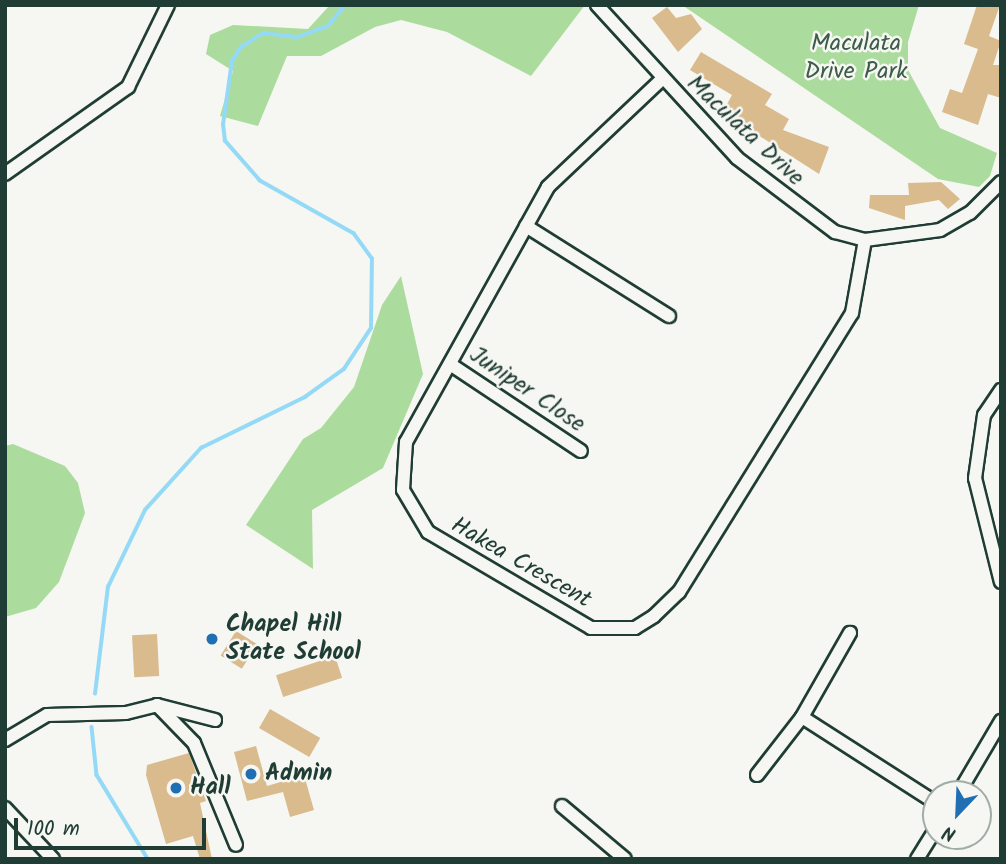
<!DOCTYPE html>
<html>
<head>
<meta charset="utf-8">
<style>
  body { margin:0 }
  #map { position:relative; width:1006px; height:864px; overflow:hidden; background:#f6f6f2; font-family:Kalam,sans-serif }
  div>[style] { position:absolute }
  [style*='--x'] { left:calc(var(--x)*1px); top:calc(var(--y)*1px); width:calc(var(--w)*1px); rotate:calc(var(--a)*1deg) }
  .green>* { inset:0; background:#abdc9d }
  .stream>* { height:3.5px; margin:-1.75px; padding:0 1.75px; transform-origin:1.75px; border-radius:1.75px; background:#94daf6 }
  .building>* { inset:0; background:#d9bb8d; transform-origin:0 0 }
  .roads { filter:drop-shadow(2px 0 #1f3d34) drop-shadow(-2px 0 #1f3d34) drop-shadow(0 2px #1f3d34) drop-shadow(0 -2px #1f3d34) }
  .minor>* { height:12px; margin:-6px; padding:0 6px; transform-origin:6px; border-radius:6px; background:#f6f6f2 }
  .dots>* { width:19px; height:19px; translate:-50% -50%; box-sizing:border-box; border:4px solid #f6f6f2; border-radius:50% }
  span { translate:-50% -50%; white-space:nowrap; text-align:center; line-height:1.15; -webkit-text-stroke:5px #f6f6f2; paint-order:stroke }
  .park-label { font-size:24px; color:#3b5d49 }
  .street-label { font-size:24px; color:#1f3d34 }
  .poi-label { font-size:24px; color:#1f3d34; font-weight:700 }
  .left { translate:0 -50%; text-align:left }
  .frame { position:absolute; inset:0; border:7px solid #1f3d34; pointer-events:none }
  .north { position:absolute; left:922px; top:780px; width:70px; height:70px; box-sizing:border-box; background:#f6f6f2; border:2px solid #a0aca6; border-radius:50%; rotate:203deg; font-size:19px; font-weight:700; line-height:28px; text-align:center; color:#1f3d34 }
  .north::after { content:''; display:block; margin:auto; width:24px; height:32px; background:#1f6fb2; clip-path:polygon(50% 0,100% 100%,50% 72%,0 100%) }
  .scale { position:absolute; left:14px; top:818px; width:192px; height:32px; box-sizing:border-box; border:4px solid #1f3d34; border-top:0; padding-left:9px; font-size:21px; line-height:24px; white-space:nowrap; color:#1f3d34; -webkit-text-stroke:5px #f6f6f2; paint-order:stroke }
</style>
</head>
<body>
<div id="map">
  <div class="green">
    <i style="clip-path:polygon(330px 5px,585px 5px,531px 76px,447px 32px,401px 20px,375px 27px,321px 56px,287px 56px,258px 126px,220px 116px,233px 71px,206px 54px,210px 35px,233px 25px,308px 29px)"></i>
    <i style="clip-path:polygon(682px 5px,919px 5px,908px 42px,908px 70px,940px 128px,997px 153px,990px 176px,979px 187px,938px 179px)"></i>
    <i style="clip-path:polygon(401px 276px,423px 374px,383px 468px,312px 510px,313px 569px,246px 525px,303px 439px,321px 428px,354px 387px,382px 305px)"></i>
    <i style="clip-path:polygon(13px 444px,65px 466px,78px 483px,85px 513px,59px 582px,36px 608px,5px 617px,5px 446px)"></i>
  </div>
  <div class="stream">
    <i style="--x:95;--y:694;--w:108;--a:-83.1"></i>
    <i style="--x:108;--y:587;--w:85;--a:-64.3"></i>
    <i style="--x:145;--y:510;--w:84;--a:-47.9"></i>
    <i style="--x:201;--y:448;--w:116;--a:-26.1"></i>
    <i style="--x:305;--y:397;--w:48;--a:-35.7"></i>
    <i style="--x:344;--y:369;--w:49;--a:-56.6"></i>
    <i style="--x:371;--y:328;--w:69;--a:-89.2"></i>
    <i style="--x:372;--y:259;--w:31;--a:-126"></i>
    <i style="--x:354;--y:234;--w:108;--a:-150.6"></i>
    <i style="--x:260;--y:181;--w:53;--a:-131.2"></i>
    <i style="--x:225;--y:141;--w:16;--a:-97"></i>
    <i style="--x:223;--y:125;--w:65;--a:-82"></i>
    <i style="--x:232;--y:61;--w:17;--a:-57"></i>
    <i style="--x:241;--y:47;--w:26;--a:-32"></i>
    <i style="--x:263;--y:33;--w:35;--a:7"></i>
    <i style="--x:298;--y:37;--w:32;--a:-20"></i>
    <i style="--x:328;--y:26;--w:27;--a:-51"></i>
    <i style="--x:92;--y:727;--w:48;--a:84.1"></i>
    <i style="--x:97;--y:775;--w:98;--a:58.7"></i>
  </div>
  <div class="building">
    <i style="clip-path:polygon(977px 5px,1000px 5px,989px 36px,1001px 41px,993px 65px,1001px 65px,1001px 98px,988px 94px,978px 125px,942px 112px,950px 89px,962px 93px,978px 49px,964px 44px)"></i>
    <i style="clip-path:polygon(667px 7px,676px 18px,691px 14px,702px 29px,678px 52px,652px 18px)"></i>
    <i style="clip-path:polygon(701px 52px,772px 94px,765px 105px,789px 119px,783px 130px,829px 147px,819px 174px,736px 121px,739px 116px,725px 108px,732px 95px,690px 70px)"></i>
    <i style="clip-path:polygon(941px 182px,960px 199px,948px 209px,939px 200px,905px 206px,905px 220px,869px 208px,870px 195px,909px 195px,908px 183px)"></i>
    <i style="left:236px;top:631px;width:25px;height:29px;rotate:32deg"></i>
    <i style="left:157px;top:634px;width:42px;height:25px;rotate:87deg"></i>
    <i style="left:335px;top:656px;width:23px;height:62px;rotate:72deg"></i>
    <i style="left:270px;top:709px;width:58px;height:22px;rotate:30deg"></i>
    <i style="clip-path:polygon(256px 746px,267px 786px,304px 775px,314px 810px,290px 817px,283px 792px,247px 801px,234px 752px)"></i>
    <i style="clip-path:polygon(189px 753px,206px 801px,200px 803px,212px 859px,200px 859px,193px 836px,166px 844px,146px 775px,147px 765px)"></i>
  </div>
  <div class="roads">
    <div class="minor">
      <i style="--x:597;--y:5;--w:207;--a:47.5"></i>
      <i style="--x:737;--y:158;--w:123;--a:37.1"></i>
      <i style="--x:835;--y:232;--w:31;--a:15"></i>
      <i style="--x:865;--y:240;--w:76;--a:-7.6"></i>
      <i style="--x:940;--y:230;--w:34;--a:-30"></i>
      <i style="--x:970;--y:213;--w:44;--a:-45"></i>
      <i style="--x:661;--y:80;--w:156;--a:136.6"></i>
      <i style="--x:548;--y:187;--w:292;--a:119.1"></i>
      <i style="--x:406;--y:442;--w:48;--a:93.6"></i>
      <i style="--x:403;--y:490;--w:49;--a:59.2"></i>
      <i style="--x:428;--y:532;--w:189;--a:30.5"></i>
      <i style="--x:591;--y:628;--w:44;--a:0"></i>
      <i style="--x:635;--y:628;--w:22;--a:-32"></i>
      <i style="--x:654;--y:616;--w:35;--a:-44"></i>
      <i style="--x:679;--y:592;--w:328;--a:-58.2"></i>
      <i style="--x:852;--y:313;--w:74;--a:-79.9"></i>
      <i style="--x:5;--y:174;--w:151;--a:-35.3"></i>
      <i style="--x:128;--y:87;--w:91;--a:-64"></i>
      <i style="--x:526;--y:226;--w:169;--a:32.2"></i>
      <i style="--x:450;--y:364;--w:157;--a:33.6"></i>
      <i style="--x:1001;--y:390;--w:30;--a:124"></i>
      <i style="--x:984;--y:415;--w:64;--a:98.1"></i>
      <i style="--x:975;--y:478;--w:107;--a:76"></i>
      <i style="--x:157;--y:705;--w:53;--a:45.8"></i>
      <i style="--x:194;--y:743;--w:110;--a:67.6"></i>
      <i style="--x:802;--y:717;--w:159;--a:32.7"></i>
      <i style="--x:5;--y:740;--w:49;--a:-30.8"></i>
      <i style="--x:47;--y:715;--w:79;--a:-1.5"></i>
      <i style="--x:126;--y:713;--w:32;--a:-14"></i>
      <i style="--x:157;--y:705;--w:60;--a:14.5"></i>
      <i style="--x:757;--y:775;--w:73;--a:-52.2"></i>
      <i style="--x:802;--y:717;--w:97;--a:-60.3"></i>
      <i style="--x:958;--y:794;--w:85;--a:-59.5"></i>
      <i style="--x:562;--y:806;--w:82;--a:40.1"></i>
      <i style="--x:5;--y:808;--w:70;--a:46.7"></i>
      <i style="--x:917;--y:859;--w:36;--a:-58"></i>
    </div>
  </div>
  <div class="dots">
    <i style="left:212px;top:639px;background:#1f6fb2"></i>
    <i style="left:251px;top:774px;background:#1f6fb2"></i>
    <i style="left:176px;top:788px;background:#1f6fb2"></i>
  </div>
  <div class="park-label">
    <span style="left:856px;top:58px">Maculata<br>Drive Park</span>
  </div>
  <div class="street-label">
    <span style="left:745px;top:131px;rotate:43deg">Maculata Drive</span>
    <span style="left:527px;top:390px;rotate:34deg">Juniper Close</span>
    <span style="left:521px;top:563px;rotate:30deg">Hakea Crescent</span>
  </div>
  <div class="poi-label">
    <span class="left" style="left:226px;top:639px">Chapel Hill<br>State School</span>
    <span class="left" style="left:265px;top:774px">Admin</span>
    <span class="left" style="left:190px;top:788px">Hall</span>
  </div>
  <div class="frame"></div>
  <div class="north">N</div>
  <div class="scale">100 m</div>
</div>
</body>
</html>
